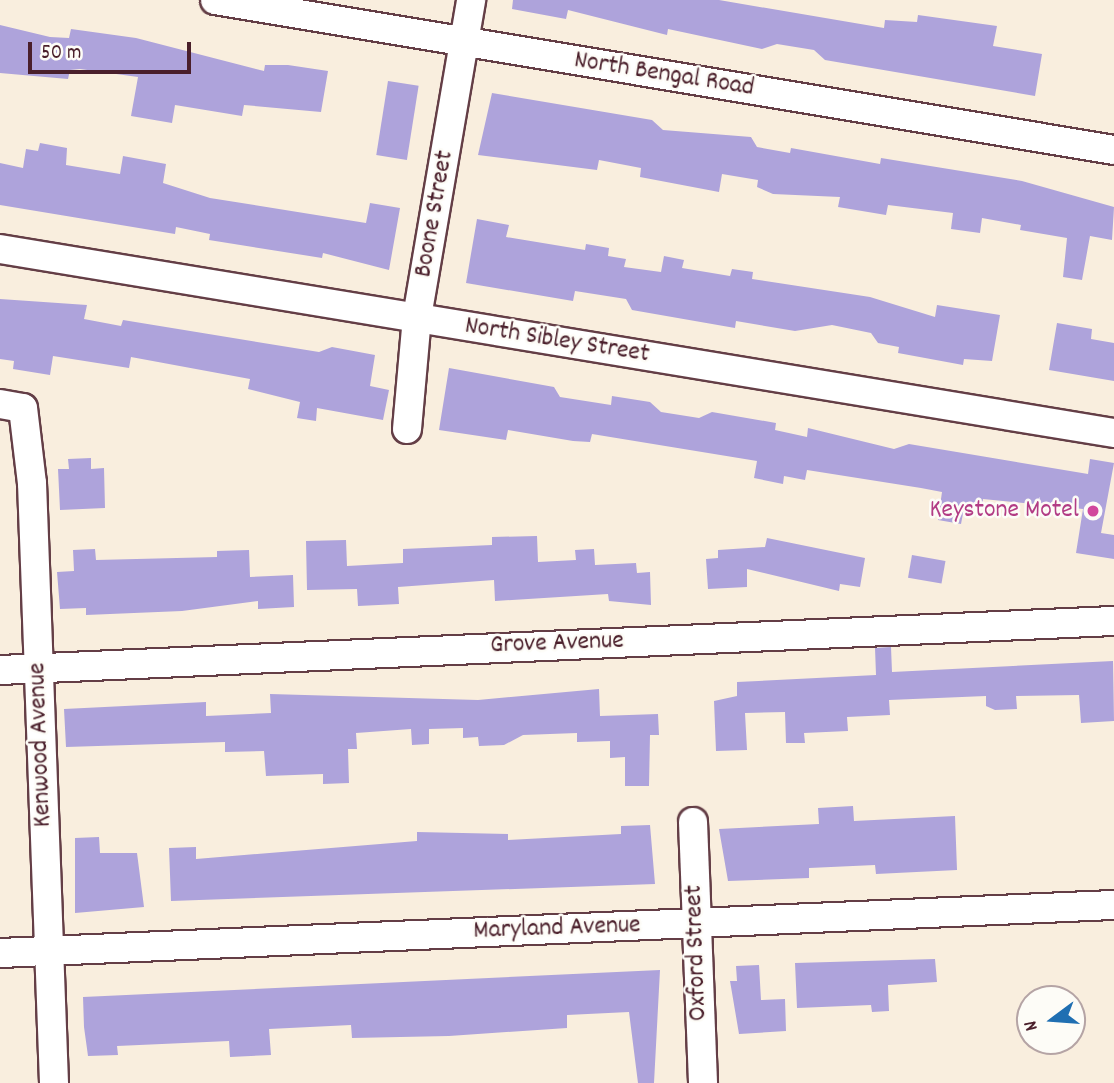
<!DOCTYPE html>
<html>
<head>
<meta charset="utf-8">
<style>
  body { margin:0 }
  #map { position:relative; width:1114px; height:1083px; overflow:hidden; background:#f9eede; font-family:Dekko,sans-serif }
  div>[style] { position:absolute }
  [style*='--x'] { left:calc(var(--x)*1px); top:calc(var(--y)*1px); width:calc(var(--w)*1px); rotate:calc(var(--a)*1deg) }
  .building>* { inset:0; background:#aea3db; transform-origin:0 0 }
  .roads { filter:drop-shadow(2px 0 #643e46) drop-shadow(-2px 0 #643e46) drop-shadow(0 2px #643e46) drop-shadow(0 -2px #643e46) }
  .minor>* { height:28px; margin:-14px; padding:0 14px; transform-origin:14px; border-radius:14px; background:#fff }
  .dots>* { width:19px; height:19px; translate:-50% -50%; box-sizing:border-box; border:4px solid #fdfcf7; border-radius:50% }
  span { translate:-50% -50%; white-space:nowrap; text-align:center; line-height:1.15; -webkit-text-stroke:5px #fdfcf7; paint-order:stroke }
  .street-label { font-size:26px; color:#4a1f2b }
  .hotel-label { font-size:26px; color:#b23c85 }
  .right { translate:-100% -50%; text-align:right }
  .north { position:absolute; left:1016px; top:985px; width:70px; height:70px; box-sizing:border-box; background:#fdfcf7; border:2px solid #b5a4a5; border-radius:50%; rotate:254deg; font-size:19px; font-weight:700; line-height:28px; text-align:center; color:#4a1f2b }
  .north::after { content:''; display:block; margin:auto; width:24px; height:32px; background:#1f6fb2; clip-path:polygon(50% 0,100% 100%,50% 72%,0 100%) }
  .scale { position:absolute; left:28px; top:42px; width:163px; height:32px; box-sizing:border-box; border:4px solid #4a1f2b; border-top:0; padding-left:9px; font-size:21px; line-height:24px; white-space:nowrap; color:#4a1f2b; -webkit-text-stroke:5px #fdfcf7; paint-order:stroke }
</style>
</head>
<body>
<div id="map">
  <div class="building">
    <i style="clip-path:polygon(513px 0,719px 0,884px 28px,885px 20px,917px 22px,918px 15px,997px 26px,993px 46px,1042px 54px,1035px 96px,825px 60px,814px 50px,777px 44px,762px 49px,668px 29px,667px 35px,568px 10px,566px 19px,512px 9px)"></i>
    <i style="clip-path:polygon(0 25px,50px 37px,69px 38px,71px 29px,136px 38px,264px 71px,265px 65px,288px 65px,328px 71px,321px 112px,244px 105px,242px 116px,175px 105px,172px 123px,131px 116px,138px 77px,80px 69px,70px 70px,68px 79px,0 73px)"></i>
    <i style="left:388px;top:81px;width:31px;height:75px;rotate:9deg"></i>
    <i style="clip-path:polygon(492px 93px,652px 120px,663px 130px,751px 137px,757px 147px,790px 153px,791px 148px,880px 164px,881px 158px,1022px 181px,1114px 207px,1112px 240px,1090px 236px,1082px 280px,1063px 277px,1067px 238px,1020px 230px,1021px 225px,982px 218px,980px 233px,951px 229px,953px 213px,888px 205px,886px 215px,838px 207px,840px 197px,773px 194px,757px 187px,758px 180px,722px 174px,719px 192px,640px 177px,641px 168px,599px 160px,597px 170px,478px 155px)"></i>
    <i style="clip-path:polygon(40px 143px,67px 148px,66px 165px,120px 174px,123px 156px,166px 164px,163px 183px,210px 198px,366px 223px,370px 203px,400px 208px,389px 270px,323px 253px,322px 258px,209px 240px,210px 234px,176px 227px,175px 234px,0 205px,0 163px,23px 168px,26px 149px,38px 151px)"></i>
    <i style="clip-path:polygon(477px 219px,509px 225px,506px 237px,585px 250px,586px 244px,609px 248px,608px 256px,626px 259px,624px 267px,661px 272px,664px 256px,684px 260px,682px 268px,730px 276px,732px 269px,753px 272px,752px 279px,870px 297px,935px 317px,937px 305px,1000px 315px,992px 361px,964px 359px,963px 365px,898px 353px,899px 347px,878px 343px,871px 333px,832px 325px,795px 331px,736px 321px,735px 328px,632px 310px,626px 299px,575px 291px,573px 301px,466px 283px)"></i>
    <i style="clip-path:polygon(0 299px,87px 305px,84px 319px,121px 326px,123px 320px,319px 352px,332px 347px,375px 355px,370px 386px,389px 390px,383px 420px,317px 408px,316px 421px,297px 418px,300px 402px,248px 389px,250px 379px,131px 357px,129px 368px,53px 356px,50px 375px,13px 369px,14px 361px,0 359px)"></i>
    <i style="clip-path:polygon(1057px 323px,1092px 329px,1091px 339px,1114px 343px,1114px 381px,1049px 370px)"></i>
    <i style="clip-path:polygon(449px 368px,554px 387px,560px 397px,611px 405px,612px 396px,650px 402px,661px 412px,699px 418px,712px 412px,776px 423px,775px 430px,807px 437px,808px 428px,894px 449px,909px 444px,1088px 474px,1090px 459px,1114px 463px,1101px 533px,1114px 535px,1114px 559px,1076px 553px,1083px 509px,983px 499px,982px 506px,965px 503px,961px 524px,938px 520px,942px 492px,921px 488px,807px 470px,805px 480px,784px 476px,783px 484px,754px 478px,757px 461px,592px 434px,590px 442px,573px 441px,508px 430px,506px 440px,439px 430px)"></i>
    <i style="clip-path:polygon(91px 458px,91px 469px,104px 468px,105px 508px,60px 510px,58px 469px,69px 469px,68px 459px)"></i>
    <i style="clip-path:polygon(537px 536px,538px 562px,576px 560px,575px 550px,594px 549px,595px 565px,636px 563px,637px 573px,650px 572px,651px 605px,609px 601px,608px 594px,495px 601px,494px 580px,398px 587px,399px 604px,358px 606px,357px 589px,307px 590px,306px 541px,346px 540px,347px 566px,403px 563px,403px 549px,492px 545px,492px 537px)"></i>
    <i style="clip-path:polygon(767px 538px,865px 558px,860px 587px,840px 584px,839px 591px,747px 569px,747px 587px,708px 589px,706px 559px,718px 558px,718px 550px,765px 547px)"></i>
    <i style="clip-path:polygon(95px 549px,96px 560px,217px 557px,217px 551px,249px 550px,250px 577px,293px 575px,294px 607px,258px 609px,258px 601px,182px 611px,86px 615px,86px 608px,60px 609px,57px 572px,74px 571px,73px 550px)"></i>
    <i style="left:912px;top:555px;width:34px;height:23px;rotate:10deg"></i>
    <i style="clip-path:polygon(891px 647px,892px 672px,1113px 661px,1114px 721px,1081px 723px,1079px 695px,1016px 696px,1017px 709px,995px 710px,986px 706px,986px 696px,889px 700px,890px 715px,847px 717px,848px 731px,804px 733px,805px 743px,786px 743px,785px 712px,745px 713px,747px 750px,716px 751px,714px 701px,737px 696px,737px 682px,876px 675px,875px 648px)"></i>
    <i style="clip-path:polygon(599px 689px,600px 716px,658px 714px,659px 735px,650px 735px,649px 786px,625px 786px,625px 757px,610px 758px,610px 741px,577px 742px,577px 733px,523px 735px,504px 745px,479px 746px,478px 737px,463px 738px,463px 728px,429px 729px,429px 744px,412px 745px,411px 729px,356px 733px,357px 749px,348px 749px,349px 783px,323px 784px,323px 774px,266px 776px,264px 751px,225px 752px,225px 742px,66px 747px,64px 709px,206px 702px,206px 716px,271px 713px,270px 694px,478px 700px)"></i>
    <i style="clip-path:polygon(853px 806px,854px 821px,955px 816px,957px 870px,876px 874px,875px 865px,809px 868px,809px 878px,728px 881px,719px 829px,819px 824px,818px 808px)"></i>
    <i style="clip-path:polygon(650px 825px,655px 884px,171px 901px,169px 848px,196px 847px,196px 859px,417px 841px,417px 832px,508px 834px,508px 840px,621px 834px,621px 826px)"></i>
    <i style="clip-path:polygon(99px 837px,100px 853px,137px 853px,144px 907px,75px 913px,75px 838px)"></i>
    <i style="clip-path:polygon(935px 959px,937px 982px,888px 985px,889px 1011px,872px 1012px,871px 1005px,797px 1008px,795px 963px)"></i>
    <i style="clip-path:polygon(759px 965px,761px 1000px,785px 999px,786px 1031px,739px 1034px,730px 981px,737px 981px,736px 966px)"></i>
    <i style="clip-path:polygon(660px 970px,654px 1083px,638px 1083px,629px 1012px,567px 1015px,567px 1028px,449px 1036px,352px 1038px,351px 1025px,269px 1029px,271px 1055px,230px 1057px,229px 1041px,117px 1046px,118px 1055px,88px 1056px,84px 1027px,83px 997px)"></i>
  </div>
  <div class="roads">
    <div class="minor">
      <i style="--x:215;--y:0;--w:911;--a:9.47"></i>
      <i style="--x:0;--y:249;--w:1129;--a:9.38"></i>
      <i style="--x:0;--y:404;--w:23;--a:10"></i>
      <i style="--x:23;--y:408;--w:76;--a:83.2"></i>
      <i style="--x:32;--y:483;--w:600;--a:87.9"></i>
      <i style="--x:407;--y:429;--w:112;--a:-84.9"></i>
      <i style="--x:417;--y:317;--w:322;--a:-80.3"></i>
      <i style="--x:0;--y:670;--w:1115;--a:-2.52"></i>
      <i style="--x:693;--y:822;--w:261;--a:87.8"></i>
      <i style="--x:0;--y:953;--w:1115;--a:-2.47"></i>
    </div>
  </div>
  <div class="dots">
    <i style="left:1093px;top:511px;background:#d1479c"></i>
  </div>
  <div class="street-label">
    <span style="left:664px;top:75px;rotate:9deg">North Bengal Road</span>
    <span style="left:435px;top:214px;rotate:-80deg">Boone Street</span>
    <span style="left:557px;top:341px;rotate:9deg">North Sibley Street</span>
    <span style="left:557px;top:644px;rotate:-2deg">Grove Avenue</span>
    <span style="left:41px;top:745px;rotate:-92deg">Kenwood Avenue</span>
    <span style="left:557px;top:929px;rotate:-2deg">Maryland Avenue</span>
    <span style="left:697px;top:953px;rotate:-92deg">Oxford Street</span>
  </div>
  <div class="hotel-label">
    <span class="right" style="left:1079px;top:511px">Keystone Motel</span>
  </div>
  <div class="north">N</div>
  <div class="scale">50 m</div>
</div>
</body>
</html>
